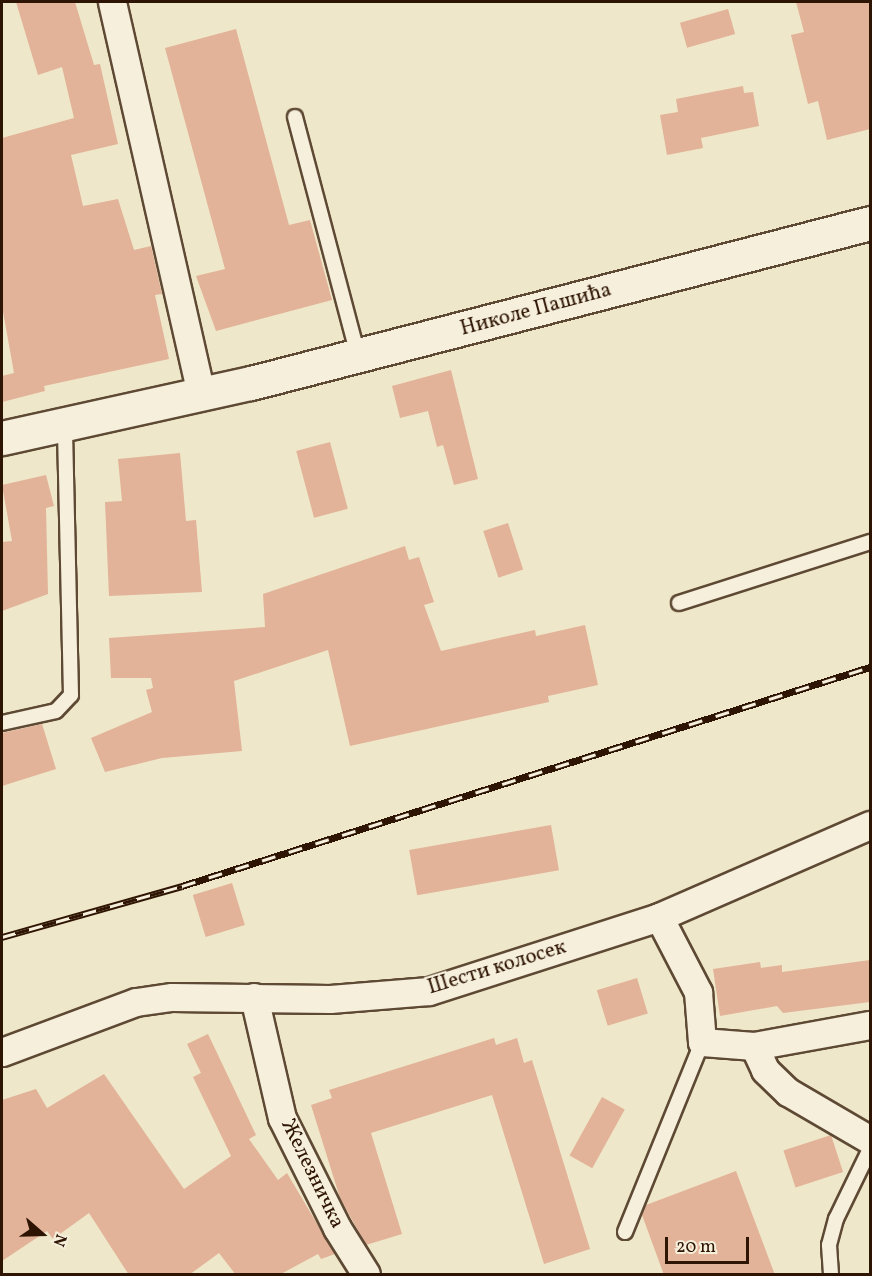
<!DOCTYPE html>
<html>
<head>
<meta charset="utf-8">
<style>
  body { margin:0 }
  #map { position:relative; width:872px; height:1276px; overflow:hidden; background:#efe7c9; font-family:Vollkorn,serif }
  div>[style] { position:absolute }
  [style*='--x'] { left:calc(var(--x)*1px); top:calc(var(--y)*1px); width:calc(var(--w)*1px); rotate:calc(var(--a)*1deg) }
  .building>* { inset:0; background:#e2b398; transform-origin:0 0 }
  .roads { filter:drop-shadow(2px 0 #5e4934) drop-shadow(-2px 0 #5e4934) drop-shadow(0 2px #5e4934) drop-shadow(0 -2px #5e4934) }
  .service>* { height:14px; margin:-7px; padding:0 7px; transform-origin:7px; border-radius:7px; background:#f5efdc }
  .minor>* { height:27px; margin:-13.5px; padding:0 13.5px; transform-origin:13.5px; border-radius:13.5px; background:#f5efdc }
  .secondary>* { height:33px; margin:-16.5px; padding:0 16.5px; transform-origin:16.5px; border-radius:16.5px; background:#f5efdc }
  .rail>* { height:7px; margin-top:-3.5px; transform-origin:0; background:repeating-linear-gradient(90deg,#f5efdc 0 14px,#2e1402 0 28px); box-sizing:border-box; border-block:2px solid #2e1402 }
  span { translate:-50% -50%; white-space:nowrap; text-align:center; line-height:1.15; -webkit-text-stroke:4.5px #f5efdc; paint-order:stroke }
  .street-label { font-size:21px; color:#2e1402 }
  .frame { position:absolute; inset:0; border:3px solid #2e1402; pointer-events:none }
  .north { position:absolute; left:12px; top:1204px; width:60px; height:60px; -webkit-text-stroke:4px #f5efdc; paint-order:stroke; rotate:110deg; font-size:16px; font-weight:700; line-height:24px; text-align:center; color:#2e1402 }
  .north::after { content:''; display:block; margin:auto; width:21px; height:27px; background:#2e1402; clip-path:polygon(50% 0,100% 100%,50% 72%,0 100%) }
  .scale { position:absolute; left:665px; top:1237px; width:84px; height:27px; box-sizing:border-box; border:3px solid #2e1402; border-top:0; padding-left:8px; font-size:18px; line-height:21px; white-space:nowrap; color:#2e1402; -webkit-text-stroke:4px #f5efdc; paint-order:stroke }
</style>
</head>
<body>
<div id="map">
  <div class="building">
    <i style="clip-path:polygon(16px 2px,75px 2px,94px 65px,100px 64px,118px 144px,71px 155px,83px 206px,118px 199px,134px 250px,151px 246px,162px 294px,155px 295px,169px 359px,44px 386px,45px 391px,2px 402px,2px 376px,14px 373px,2px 306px,2px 138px,74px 118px,62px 67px,38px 75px)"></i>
    <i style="clip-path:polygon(796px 2px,870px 2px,870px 129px,827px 140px,818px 101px,808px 104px,791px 35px,804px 32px)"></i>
    <i style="left:728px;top:9px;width:26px;height:50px;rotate:74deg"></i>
    <i style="clip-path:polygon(236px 29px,289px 225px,310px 220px,332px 300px,216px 331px,196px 276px,225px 269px,165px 48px)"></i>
    <i style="clip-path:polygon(743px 86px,744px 93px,753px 92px,759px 126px,701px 138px,703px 148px,667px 155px,660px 115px,678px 112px,676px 99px)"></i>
    <i style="clip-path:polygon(451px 370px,478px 479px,454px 485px,443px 445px,437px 447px,428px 411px,400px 418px,392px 386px)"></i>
    <i style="left:330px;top:442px;width:69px;height:35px;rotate:75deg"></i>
    <i style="clip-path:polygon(180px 453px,186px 521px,196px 520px,202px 592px,109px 596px,105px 502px,122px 501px,118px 459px)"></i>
    <i style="clip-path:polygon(46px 475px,54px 506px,46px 508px,48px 594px,2px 611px,2px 542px,12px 541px,2px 485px)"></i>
    <i style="left:508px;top:523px;width:49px;height:26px;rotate:72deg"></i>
    <i style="clip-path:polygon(405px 546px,409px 560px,419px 557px,434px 602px,424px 605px,441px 651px,535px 630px,536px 636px,585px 625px,598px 685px,548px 696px,549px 702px,350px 746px,328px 650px,234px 681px,242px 751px,162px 758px,105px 772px,91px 738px,152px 712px,146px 690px,153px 688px,151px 678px,111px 678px,109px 638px,265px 627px,263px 594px)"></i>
    <i style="clip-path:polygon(42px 724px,56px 769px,2px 786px,2px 733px)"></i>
    <i style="left:551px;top:825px;width:46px;height:144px;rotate:80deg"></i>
    <i style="left:232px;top:883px;width:44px;height:41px;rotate:73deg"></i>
    <i style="clip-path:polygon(870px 960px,870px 1002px,783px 1013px,777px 1006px,720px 1016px,713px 969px,760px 962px,761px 968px,782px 965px,782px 972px)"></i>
    <i style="left:637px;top:978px;width:37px;height:42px;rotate:73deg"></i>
    <i style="clip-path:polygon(208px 1034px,256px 1135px,249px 1139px,278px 1180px,287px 1173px,335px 1254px,321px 1259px,318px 1254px,279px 1275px,236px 1275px,219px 1253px,189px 1275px,129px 1275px,89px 1213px,53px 1239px,47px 1231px,2px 1261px,2px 1100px,36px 1089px,47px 1108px,104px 1074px,184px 1189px,231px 1156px,193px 1077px,201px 1073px,187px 1044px)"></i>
    <i style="clip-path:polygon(494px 1038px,496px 1045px,517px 1038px,524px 1063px,532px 1060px,590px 1249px,544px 1264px,492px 1095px,371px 1133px,402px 1234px,366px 1245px,340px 1198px,311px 1105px,332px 1098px,329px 1090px)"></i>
    <i style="left:602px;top:1097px;width:26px;height:67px;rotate:29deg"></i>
    <i style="left:831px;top:1135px;width:39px;height:50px;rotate:72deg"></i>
    <i style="clip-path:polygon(736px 1171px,775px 1275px,664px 1275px,642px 1215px,646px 1205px)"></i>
  </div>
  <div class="roads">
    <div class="service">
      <i style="--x:295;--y:117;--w:247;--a:75.2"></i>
      <i style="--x:679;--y:603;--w:201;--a:-17.7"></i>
      <i style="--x:2;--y:723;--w:55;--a:-12.5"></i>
      <i style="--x:56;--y:711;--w:22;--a:-47"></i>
      <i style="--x:71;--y:695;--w:270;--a:-91.3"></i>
      <i style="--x:625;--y:1232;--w:205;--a:-67.9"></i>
      <i style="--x:831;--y:1274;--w:29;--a:-94"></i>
      <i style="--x:829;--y:1245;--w:27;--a:-75"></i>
      <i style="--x:836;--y:1219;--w:78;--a:-64.1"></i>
    </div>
    <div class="minor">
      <i style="--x:112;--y:2;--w:403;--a:77.2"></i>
      <i style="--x:659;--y:917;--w:85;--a:62.5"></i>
      <i style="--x:698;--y:992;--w:50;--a:85.4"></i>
      <i style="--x:702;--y:1042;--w:52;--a:4.4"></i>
      <i style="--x:754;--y:1046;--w:118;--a:-10.3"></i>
      <i style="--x:254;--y:997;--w:124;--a:77"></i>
      <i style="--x:282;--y:1118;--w:123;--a:63.4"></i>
      <i style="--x:337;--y:1228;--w:54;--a:57.8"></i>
      <i style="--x:754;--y:1046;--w:26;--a:65"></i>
      <i style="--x:765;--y:1070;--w:32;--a:44"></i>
      <i style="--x:788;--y:1092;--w:95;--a:30.3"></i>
      <i style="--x:2;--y:1052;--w:143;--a:-20.5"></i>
      <i style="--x:136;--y:1002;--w:36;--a:-8"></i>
      <i style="--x:172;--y:997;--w:158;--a:0.7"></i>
      <i style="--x:330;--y:999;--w:99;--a:-4.6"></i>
      <i style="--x:429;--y:991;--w:242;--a:-17.8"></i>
      <i style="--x:659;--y:917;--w:230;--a:-23.6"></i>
    </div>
    <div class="secondary">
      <i style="--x:2;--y:438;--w:255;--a:-12.5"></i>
      <i style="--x:251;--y:383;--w:639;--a:-14.49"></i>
    </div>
  </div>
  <div class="rail">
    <i style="--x:2;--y:937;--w:187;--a:-15.8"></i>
    <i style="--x:182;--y:886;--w:722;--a:-17.66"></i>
  </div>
  <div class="street-label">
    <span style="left:536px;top:310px;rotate:-15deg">Николе Пашића</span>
    <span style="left:497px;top:968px;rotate:-17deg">Шести колосек</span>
    <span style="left:312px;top:1174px;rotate:64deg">Железничка</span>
  </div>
  <div class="frame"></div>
  <div class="north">N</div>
  <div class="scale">20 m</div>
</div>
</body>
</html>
